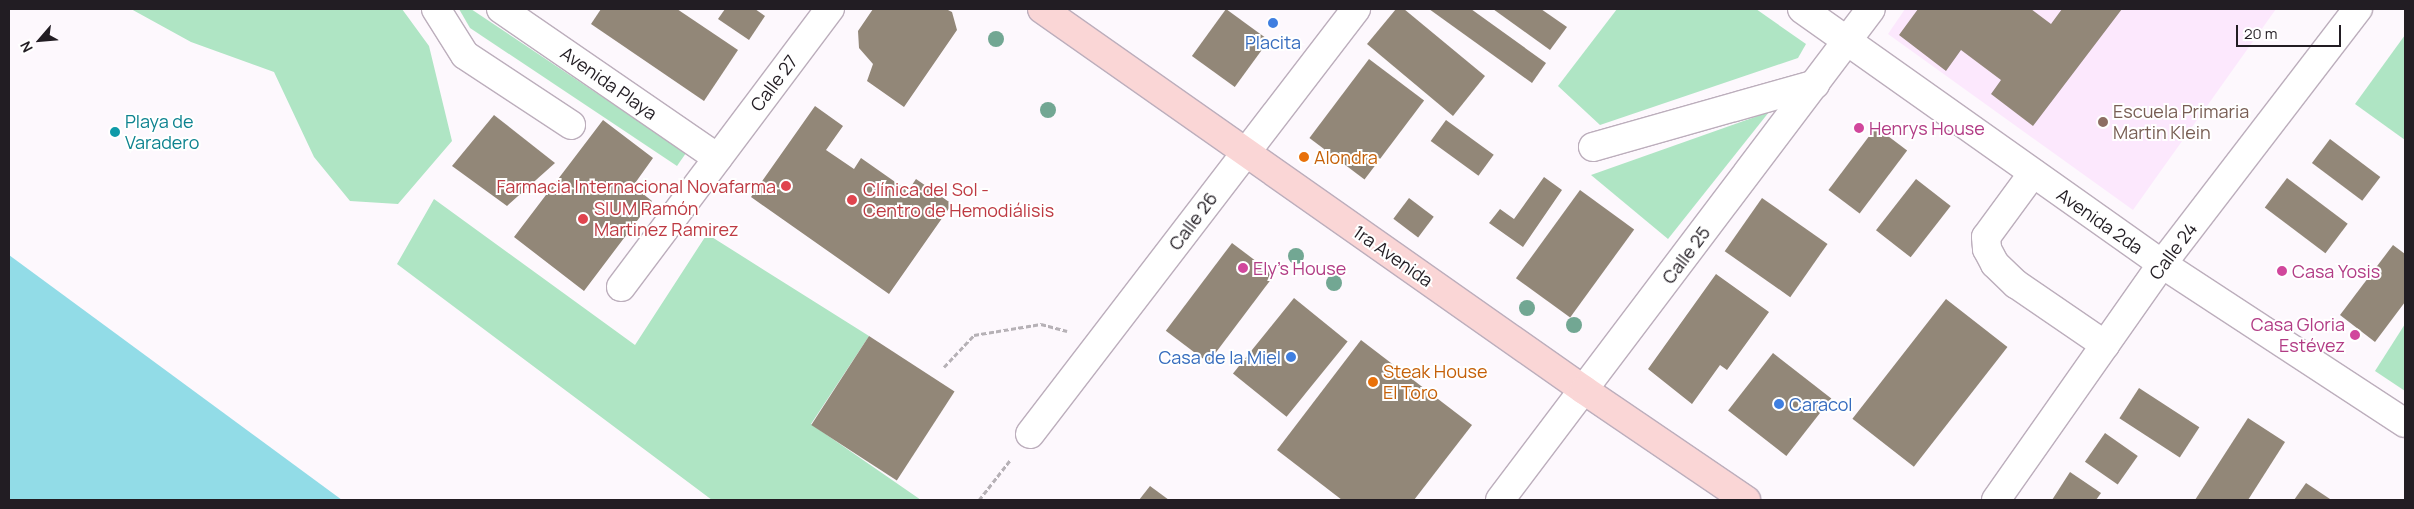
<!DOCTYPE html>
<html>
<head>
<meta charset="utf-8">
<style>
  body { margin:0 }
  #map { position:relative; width:2414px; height:509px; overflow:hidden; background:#fdf8fd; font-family:Manrope,sans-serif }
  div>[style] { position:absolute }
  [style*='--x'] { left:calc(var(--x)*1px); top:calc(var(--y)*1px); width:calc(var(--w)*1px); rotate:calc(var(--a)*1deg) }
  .built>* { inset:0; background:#fce8fd }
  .green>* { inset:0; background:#afe5c4 }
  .water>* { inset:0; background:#92dce7 }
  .building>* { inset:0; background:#928778; transform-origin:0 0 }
  .path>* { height:3px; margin-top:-1.5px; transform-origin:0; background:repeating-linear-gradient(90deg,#b6b1b6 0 5px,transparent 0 7.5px) }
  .roads { filter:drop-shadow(1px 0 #bcaebc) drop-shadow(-1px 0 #bcaebc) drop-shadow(0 1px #bcaebc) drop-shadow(0 -1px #bcaebc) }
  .minor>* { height:28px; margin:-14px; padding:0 14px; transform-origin:14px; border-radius:14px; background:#fff }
  .major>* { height:28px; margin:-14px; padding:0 14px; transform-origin:14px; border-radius:14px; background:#fad6d6 }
  .trees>* { width:16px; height:16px; margin:-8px; border-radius:50%; background:#72a793 }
  .dots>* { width:14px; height:14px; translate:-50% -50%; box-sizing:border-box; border:2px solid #fff; border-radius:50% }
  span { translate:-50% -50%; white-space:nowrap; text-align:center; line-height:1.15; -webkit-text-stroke:4px #fff; paint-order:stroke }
  .shop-label { font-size:18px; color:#366cbe }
  .right { translate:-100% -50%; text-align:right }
  .left { translate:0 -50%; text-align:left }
  .street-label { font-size:18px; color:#221d23 }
  .education-label { font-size:18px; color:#785e54 }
  .culture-label { font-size:18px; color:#0d838f }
  .hotel-label { font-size:18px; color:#b23c85 }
  .food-label { font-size:18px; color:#c56008 }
  .health-label { font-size:18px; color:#be3a42 }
  .frame { position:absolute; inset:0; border:10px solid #221d23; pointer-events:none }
  .north { position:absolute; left:15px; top:15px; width:50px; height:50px; -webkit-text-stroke:4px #fff; paint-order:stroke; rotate:243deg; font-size:14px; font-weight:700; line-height:20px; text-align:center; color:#221d23 }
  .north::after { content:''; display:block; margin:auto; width:18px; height:22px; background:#221d23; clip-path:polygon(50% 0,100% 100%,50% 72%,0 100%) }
  .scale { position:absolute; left:2236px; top:25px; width:105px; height:22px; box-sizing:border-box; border:2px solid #221d23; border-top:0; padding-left:6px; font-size:15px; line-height:18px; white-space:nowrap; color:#221d23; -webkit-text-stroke:4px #fff; paint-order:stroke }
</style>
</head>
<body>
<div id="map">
  <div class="built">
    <i style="clip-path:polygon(1905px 9px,2276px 9px,2133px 210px,1888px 34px)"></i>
  </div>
  <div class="green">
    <i style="clip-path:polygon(131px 9px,402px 9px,429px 46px,452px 141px,398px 204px,350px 201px,314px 157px,274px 72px,191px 42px)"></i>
    <i style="clip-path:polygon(459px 9px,471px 9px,686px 153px,677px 166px,470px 28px)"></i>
    <i style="clip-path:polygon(1617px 9px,1756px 9px,1806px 44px,1798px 58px,1600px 125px,1558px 86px)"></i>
    <i style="clip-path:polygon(2405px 35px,2405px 140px,2355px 104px)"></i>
    <i style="clip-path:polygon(1769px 112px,1668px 239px,1591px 175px)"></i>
    <i style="clip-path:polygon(434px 199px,635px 345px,707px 234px,869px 336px,811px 424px,921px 500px,712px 500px,397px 264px)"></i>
    <i style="clip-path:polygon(2405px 324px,2405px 391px,2375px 371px)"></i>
  </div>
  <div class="water">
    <i style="clip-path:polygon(9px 255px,342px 500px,9px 500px)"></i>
  </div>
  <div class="building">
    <i style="clip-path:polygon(601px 9px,677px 9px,738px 50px,704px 101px,591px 24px)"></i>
    <i style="clip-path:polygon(725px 9px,755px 9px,765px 16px,749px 40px,718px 19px)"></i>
    <i style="clip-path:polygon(873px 9px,946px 9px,952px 12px,957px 30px,904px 107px,867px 81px,873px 64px,859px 48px,858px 31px)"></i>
    <i style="left:1226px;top:9px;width:53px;height:58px;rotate:36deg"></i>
    <i style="clip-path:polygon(1396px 9px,1404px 9px,1485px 76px,1453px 116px,1367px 44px)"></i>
    <i style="clip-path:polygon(1429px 9px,1471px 9px,1546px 63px,1532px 83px)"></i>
    <i style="clip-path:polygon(1493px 9px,1541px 9px,1567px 27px,1550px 50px)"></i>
    <i style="clip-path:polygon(1918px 9px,2031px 9px,2051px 24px,2062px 9px,2122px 9px,2033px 126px,1991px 94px,2001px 80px,1961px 50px,1946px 71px,1899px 35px)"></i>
    <i style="left:1369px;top:59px;width:69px;height:99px;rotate:37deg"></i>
    <i style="clip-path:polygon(815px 106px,843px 126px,826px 150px,854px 169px,861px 158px,908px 191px,916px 179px,952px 204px,889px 294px,751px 197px)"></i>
    <i style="clip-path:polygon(494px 115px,555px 163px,507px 206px,452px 166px)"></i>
    <i style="clip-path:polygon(603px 120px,653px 158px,633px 186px,652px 201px,584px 291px,514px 237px)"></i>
    <i style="left:1446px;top:120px;width:59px;height:26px;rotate:36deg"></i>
    <i style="left:1876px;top:127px;width:39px;height:79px;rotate:37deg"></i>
    <i style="left:2330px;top:139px;width:63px;height:30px;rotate:37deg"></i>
    <i style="clip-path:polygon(1544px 177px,1562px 190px,1523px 247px,1489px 223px,1500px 209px,1514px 219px)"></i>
    <i style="left:2287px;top:178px;width:76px;height:37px;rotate:37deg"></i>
    <i style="left:1916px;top:179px;width:44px;height:65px;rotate:38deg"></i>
    <i style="left:1580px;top:190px;width:67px;height:109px;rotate:36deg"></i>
    <i style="left:1409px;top:198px;width:31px;height:26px;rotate:37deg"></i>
    <i style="left:1762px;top:198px;width:80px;height:65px;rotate:35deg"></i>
    <i style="left:1232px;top:243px;width:53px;height:110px;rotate:37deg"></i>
    <i style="clip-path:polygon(2393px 245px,2405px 254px,2405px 302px,2375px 342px,2340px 315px)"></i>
    <i style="clip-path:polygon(1716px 274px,1769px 312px,1727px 370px,1720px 365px,1692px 404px,1648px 369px)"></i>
    <i style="left:1294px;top:298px;width:69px;height:97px;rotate:39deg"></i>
    <i style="left:1946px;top:299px;width:78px;height:152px;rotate:38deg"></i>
    <i style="left:869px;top:336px;width:102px;height:106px;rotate:33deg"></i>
    <i style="clip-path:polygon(1361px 340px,1472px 425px,1414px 500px,1342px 500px,1277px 450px)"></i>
    <i style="left:1773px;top:353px;width:74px;height:73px;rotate:38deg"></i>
    <i style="left:2139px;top:388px;width:72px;height:36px;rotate:33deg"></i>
    <i style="clip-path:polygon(2248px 418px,2285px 442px,2248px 500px,2195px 500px)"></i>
    <i style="left:2105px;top:433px;width:40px;height:35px;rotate:35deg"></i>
    <i style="clip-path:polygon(2070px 472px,2101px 493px,2096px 500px,2052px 500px)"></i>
    <i style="clip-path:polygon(2306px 483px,2330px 499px,2329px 500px,2294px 500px)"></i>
    <i style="clip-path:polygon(1150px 486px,1169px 500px,1139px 500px)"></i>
  </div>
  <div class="path">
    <i style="--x:944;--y:367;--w:44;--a:-46.8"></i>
    <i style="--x:974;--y:335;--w:68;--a:-9.3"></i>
    <i style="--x:1041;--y:324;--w:27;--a:15"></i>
    <i style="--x:979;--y:500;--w:52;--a:-52"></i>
  </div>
  <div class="roads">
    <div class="minor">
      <i style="--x:436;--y:9;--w:54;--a:57.8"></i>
      <i style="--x:465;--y:55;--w:127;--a:33.4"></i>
      <i style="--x:501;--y:9;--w:263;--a:34.5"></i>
      <i style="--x:1802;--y:9;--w:441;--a:35.3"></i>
      <i style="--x:2162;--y:264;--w:290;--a:33.2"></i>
      <i style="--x:1593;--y:147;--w:231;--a:-15.8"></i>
      <i style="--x:2033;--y:173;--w:79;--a:126.3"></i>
      <i style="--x:1986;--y:237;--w:12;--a:85"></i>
      <i style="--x:1987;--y:249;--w:17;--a:62"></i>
      <i style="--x:1995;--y:264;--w:29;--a:44"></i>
      <i style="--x:2016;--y:284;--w:108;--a:34.4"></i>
      <i style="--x:621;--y:287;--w:348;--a:-53.1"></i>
      <i style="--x:1030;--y:434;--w:536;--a:-52.51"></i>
      <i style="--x:1500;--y:500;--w:615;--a:-52.93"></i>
      <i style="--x:1996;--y:500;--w:289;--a:-54.9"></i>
      <i style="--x:2162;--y:264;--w:322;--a:-52.5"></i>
    </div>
    <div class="major">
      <i style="--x:1042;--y:9;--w:663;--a:35.11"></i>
      <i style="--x:1584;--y:390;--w:196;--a:34.2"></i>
    </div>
  </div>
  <div class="trees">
    <i style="left:996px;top:39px"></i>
    <i style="left:1048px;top:110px"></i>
    <i style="left:1296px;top:256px"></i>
    <i style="left:1334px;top:283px"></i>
    <i style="left:1527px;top:308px"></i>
    <i style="left:1574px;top:325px"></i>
  </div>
  <div class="dots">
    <i style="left:1273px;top:23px;background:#3f7fe0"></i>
    <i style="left:2103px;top:122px;background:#8d6e63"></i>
    <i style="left:1859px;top:128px;background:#d1479c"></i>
    <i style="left:115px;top:132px;background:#0f9aa8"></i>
    <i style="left:1304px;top:157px;background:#e8710a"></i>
    <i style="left:786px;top:186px;background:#e0444e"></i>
    <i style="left:852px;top:200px;background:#e0444e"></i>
    <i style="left:583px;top:219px;background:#e0444e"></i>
    <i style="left:1243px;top:268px;background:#d1479c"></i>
    <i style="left:2282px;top:271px;background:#d1479c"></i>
    <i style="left:2355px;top:335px;background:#d1479c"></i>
    <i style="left:1291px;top:357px;background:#3f7fe0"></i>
    <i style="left:1373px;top:382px;background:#e8710a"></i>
    <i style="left:1779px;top:404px;background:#3f7fe0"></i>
  </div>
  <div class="shop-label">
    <span style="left:1273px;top:42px">Placita</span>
    <span class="right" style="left:1281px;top:357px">Casa de la Miel</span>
    <span class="left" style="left:1789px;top:404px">Caracol</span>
  </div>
  <div class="street-label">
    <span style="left:609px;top:83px;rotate:35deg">Avenida Playa</span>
    <span style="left:774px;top:83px;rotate:-53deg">Calle 27</span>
    <span style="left:1193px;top:221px;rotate:-53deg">Calle 26</span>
    <span style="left:2100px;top:221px;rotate:35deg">Avenida 2da</span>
    <span style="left:2173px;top:251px;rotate:-53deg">Calle 24</span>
    <span style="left:1686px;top:255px;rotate:-53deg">Calle 25</span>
    <span style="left:1393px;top:256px;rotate:35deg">1ra Avenida</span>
  </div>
  <div class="education-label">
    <span class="left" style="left:2113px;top:122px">Escuela Primaria<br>Martin Klein</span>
  </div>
  <div class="culture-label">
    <span class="left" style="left:125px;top:132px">Playa de<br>Varadero</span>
  </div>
  <div class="hotel-label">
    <span class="left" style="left:1869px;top:128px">Henrys House</span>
    <span class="left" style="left:1253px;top:268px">Ely's House</span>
    <span class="left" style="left:2292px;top:271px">Casa Yosis</span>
    <span class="right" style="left:2345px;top:335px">Casa Gloria<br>Estévez</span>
  </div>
  <div class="food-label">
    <span class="left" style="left:1314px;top:157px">Alondra</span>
    <span class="left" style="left:1383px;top:382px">Steak House<br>El Toro</span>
  </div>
  <div class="health-label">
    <span class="right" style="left:776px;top:186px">Farmacia Internacional Novafarma</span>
    <span class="left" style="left:863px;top:200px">Clínica del Sol -<br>Centro de Hemodiálisis</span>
    <span class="left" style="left:594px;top:219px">SIUM Ramón<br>Martinez Ramirez</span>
  </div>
  <div class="frame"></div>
  <div class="north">N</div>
  <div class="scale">20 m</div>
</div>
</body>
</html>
